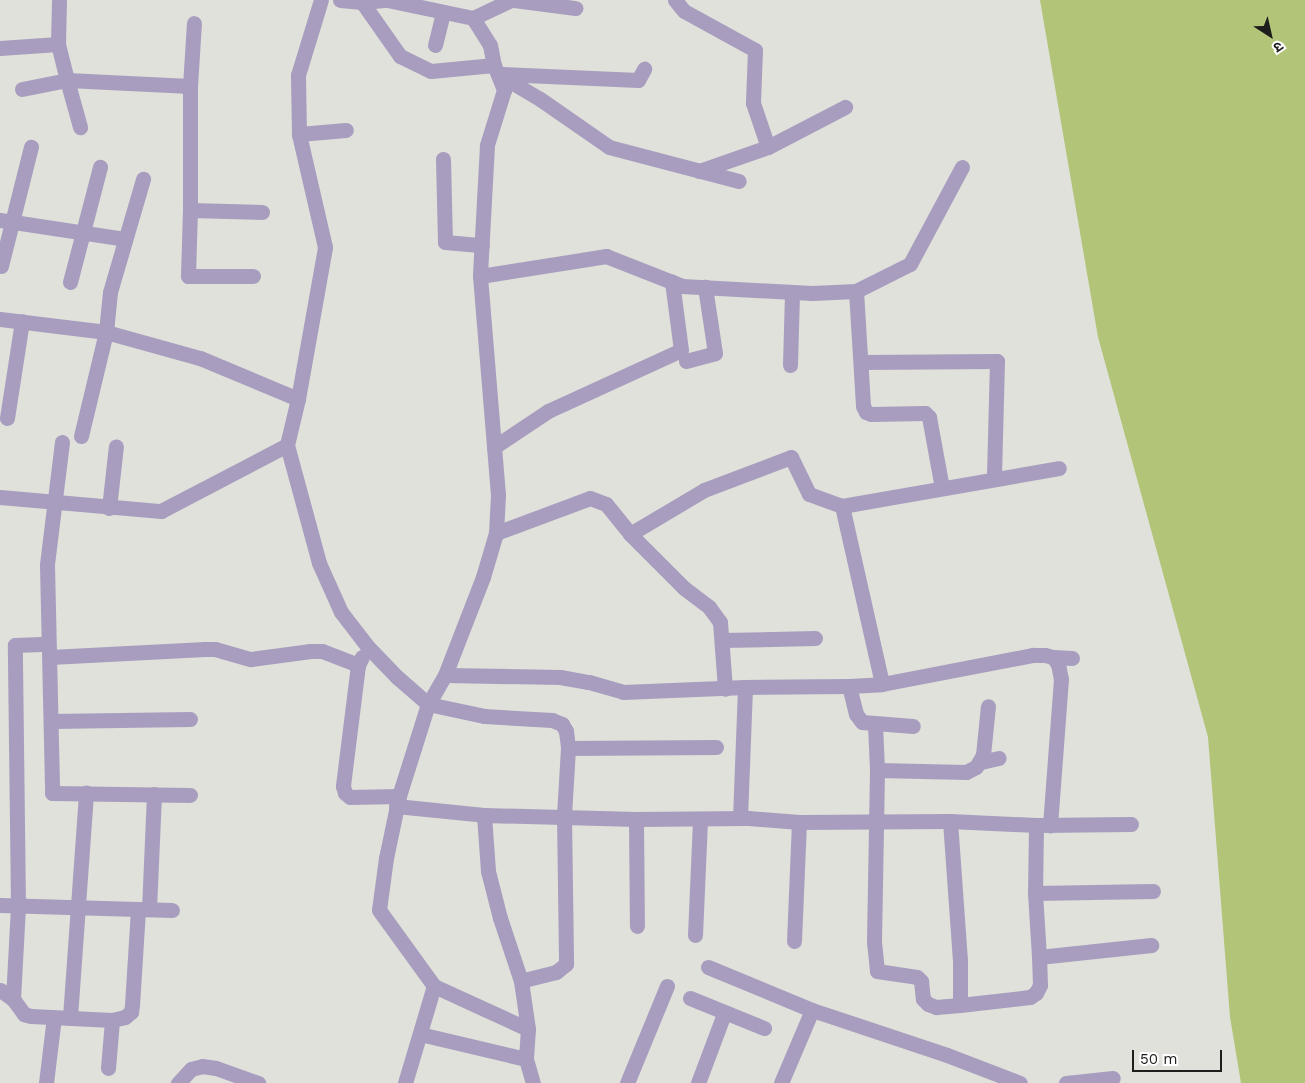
<!DOCTYPE html>
<html>
<head>
<meta charset="utf-8">
<style>
  body { margin:0 }
  #map { position:relative; width:1305px; height:1083px; overflow:hidden; background:#dfe1da; font-family:"Work Sans","Noto Sans Devanagari",sans-serif }
  div>[style] { position:absolute }
  [style*='--x'] { left:calc(var(--x)*1px); top:calc(var(--y)*1px); width:calc(var(--w)*1px); rotate:calc(var(--a)*1deg) }
  .green>* { inset:0; background:#b1c477 }
  .minor>* { height:15px; margin:-7.5px; padding:0 7.5px; transform-origin:7.5px; border-radius:7.5px; background:#a89dbf }
  span { translate:-50% -50%; white-space:nowrap; text-align:center; line-height:1.15; -webkit-text-stroke:4px #fff; paint-order:stroke }
  .north { position:absolute; left:1245px; top:10px; width:50px; height:50px; -webkit-text-stroke:4px #fff; paint-order:stroke; rotate:145deg; font-size:14px; font-weight:700; line-height:20px; text-align:center; color:#1d1e1c }
  .north::after { content:''; display:block; margin:auto; width:18px; height:22px; background:#1d1e1c; clip-path:polygon(50% 0,100% 100%,50% 72%,0 100%) }
  .scale { position:absolute; left:1132px; top:1050px; width:90px; height:22px; box-sizing:border-box; border:2px solid #1d1e1c; border-top:0; padding-left:6px; font-size:15px; line-height:18px; white-space:nowrap; color:#1d1e1c; -webkit-text-stroke:4px #fff; paint-order:stroke }
</style>
</head>
<body>
<div id="map">
  <div class="green">
    <i style="clip-path:polygon(1040px 0,1305px 0,1305px 1083px,1241px 1083px,1230px 1017px,1208px 737px,1098px 337px)"></i>
  </div>
  <div class="minor">
    <i style="--x:340;--y:0;--w:22;--a:5"></i>
    <i style="--x:362;--y:2;--w:25;--a:-5"></i>
    <i style="--x:387;--y:0;--w:88;--a:11.8"></i>
    <i style="--x:473;--y:18;--w:32;--a:58"></i>
    <i style="--x:490;--y:45;--w:20;--a:79"></i>
    <i style="--x:494;--y:65;--w:27;--a:68"></i>
    <i style="--x:504;--y:90;--w:58;--a:107.2"></i>
    <i style="--x:487;--y:145;--w:131;--a:93.1"></i>
    <i style="--x:480;--y:276;--w:220;--a:85.3"></i>
    <i style="--x:498;--y:495;--w:38;--a:93"></i>
    <i style="--x:496;--y:533;--w:46;--a:106.5"></i>
    <i style="--x:483;--y:577;--w:105;--a:111.2"></i>
    <i style="--x:445;--y:675;--w:34;--a:120"></i>
    <i style="--x:428;--y:704;--w:96;--a:107.5"></i>
    <i style="--x:399;--y:796;--w:63;--a:101.8"></i>
    <i style="--x:386;--y:858;--w:52;--a:97.7"></i>
    <i style="--x:379;--y:910;--w:94;--a:54.1"></i>
    <i style="--x:434;--y:986;--w:103;--a:24.6"></i>
    <i style="--x:514;--y:0;--w:62;--a:7.5"></i>
    <i style="--x:675;--y:0;--w:14;--a:51"></i>
    <i style="--x:684;--y:11;--w:81;--a:28.8"></i>
    <i style="--x:755;--y:50;--w:53;--a:92.2"></i>
    <i style="--x:753;--y:103;--w:46;--a:71.2"></i>
    <i style="--x:362;--y:2;--w:66;--a:54.9"></i>
    <i style="--x:400;--y:56;--w:34;--a:26"></i>
    <i style="--x:431;--y:71;--w:63;--a:-5.4"></i>
    <i style="--x:473;--y:18;--w:42;--a:-25.3"></i>
    <i style="--x:58;--y:44;--w:44;--a:-88.7"></i>
    <i style="--x:435;--y:45;--w:34;--a:-76"></i>
    <i style="--x:0;--y:48;--w:58;--a:-3.9"></i>
    <i style="--x:58;--y:44;--w:37;--a:76"></i>
    <i style="--x:67;--y:80;--w:123;--a:2.8"></i>
    <i style="--x:498;--y:74;--w:49;--a:30.8"></i>
    <i style="--x:540;--y:99;--w:84;--a:34.8"></i>
    <i style="--x:609;--y:147;--w:134;--a:14.7"></i>
    <i style="--x:502;--y:74;--w:136;--a:2.5"></i>
    <i style="--x:638;--y:80;--w:13;--a:-61"></i>
    <i style="--x:22;--y:89;--w:46;--a:-11.3"></i>
    <i style="--x:67;--y:80;--w:49;--a:74.5"></i>
    <i style="--x:299;--y:134;--w:47;--a:-4.9"></i>
    <i style="--x:443;--y:159;--w:83;--a:88.6"></i>
    <i style="--x:445;--y:242;--w:37;--a:5"></i>
    <i style="--x:699;--y:171;--w:73;--a:-19.2"></i>
    <i style="--x:768;--y:147;--w:87;--a:-27.5"></i>
    <i style="--x:190;--y:210;--w:124;--a:-90"></i>
    <i style="--x:190;--y:86;--w:63;--a:-86.4"></i>
    <i style="--x:0;--y:220;--w:126;--a:8.6"></i>
    <i style="--x:1;--y:266;--w:123;--a:-75.9"></i>
    <i style="--x:253;--y:276;--w:65;--a:180"></i>
    <i style="--x:188;--y:276;--w:66;--a:-88.3"></i>
    <i style="--x:190;--y:210;--w:72;--a:1.6"></i>
    <i style="--x:480;--y:276;--w:128;--a:-9"></i>
    <i style="--x:606;--y:256;--w:82;--a:21.5"></i>
    <i style="--x:682;--y:286;--w:130;--a:3.1"></i>
    <i style="--x:812;--y:293;--w:44;--a:-2.6"></i>
    <i style="--x:856;--y:291;--w:60;--a:-26.6"></i>
    <i style="--x:910;--y:264;--w:110;--a:-61.8"></i>
    <i style="--x:70;--y:282;--w:119;--a:-75.4"></i>
    <i style="--x:856;--y:291;--w:115;--a:86.5"></i>
    <i style="--x:863;--y:406;--w:7;--a:63"></i>
    <i style="--x:866;--y:412;--w:5;--a:22"></i>
    <i style="--x:871;--y:414;--w:54;--a:-1.1"></i>
    <i style="--x:925;--y:413;--w:6;--a:45"></i>
    <i style="--x:929;--y:417;--w:72;--a:79.6"></i>
    <i style="--x:0;--y:319;--w:107;--a:7"></i>
    <i style="--x:106;--y:332;--w:98;--a:15.5"></i>
    <i style="--x:200;--y:358;--w:106;--a:22.7"></i>
    <i style="--x:686;--y:361;--w:30;--a:-15"></i>
    <i style="--x:715;--y:353;--w:67;--a:-98.6"></i>
    <i style="--x:861;--y:362;--w:136;--a:-0.4"></i>
    <i style="--x:997;--y:361;--w:117;--a:91.5"></i>
    <i style="--x:790;--y:365;--w:73;--a:-88.4"></i>
    <i style="--x:7;--y:418;--w:98;--a:-81.2"></i>
    <i style="--x:81;--y:436;--w:107;--a:-76.5"></i>
    <i style="--x:106;--y:332;--w:40;--a:-84.3"></i>
    <i style="--x:110;--y:292;--w:118;--a:-73.7"></i>
    <i style="--x:62;--y:442;--w:124;--a:97"></i>
    <i style="--x:47;--y:565;--w:228;--a:88.7"></i>
    <i style="--x:52;--y:793;--w:138;--a:0.8"></i>
    <i style="--x:287;--y:445;--w:47;--a:-76.6"></i>
    <i style="--x:298;--y:399;--w:154;--a:-79.9"></i>
    <i style="--x:325;--y:247;--w:116;--a:-103"></i>
    <i style="--x:299;--y:134;--w:59;--a:-91"></i>
    <i style="--x:298;--y:75;--w:78;--a:-73"></i>
    <i style="--x:494;--y:447;--w:65;--a:-33.7"></i>
    <i style="--x:548;--y:411;--w:146;--a:-24.6"></i>
    <i style="--x:681;--y:350;--w:69;--a:-97.5"></i>
    <i style="--x:0;--y:497;--w:162;--a:5"></i>
    <i style="--x:161;--y:511;--w:142;--a:-27.6"></i>
    <i style="--x:287;--y:445;--w:122;--a:74.8"></i>
    <i style="--x:319;--y:563;--w:54;--a:65.8"></i>
    <i style="--x:341;--y:612;--w:44;--a:52.4"></i>
    <i style="--x:368;--y:647;--w:42;--a:46"></i>
    <i style="--x:397;--y:677;--w:41;--a:41.1"></i>
    <i style="--x:428;--y:704;--w:57;--a:12.1"></i>
    <i style="--x:484;--y:716;--w:68;--a:3.4"></i>
    <i style="--x:552;--y:720;--w:11;--a:22"></i>
    <i style="--x:562;--y:724;--w:8;--a:60"></i>
    <i style="--x:566;--y:731;--w:17;--a:83"></i>
    <i style="--x:568;--y:748;--w:67;--a:93.4"></i>
    <i style="--x:564;--y:815;--w:149;--a:89.2"></i>
    <i style="--x:566;--y:964;--w:13;--a:141"></i>
    <i style="--x:556;--y:972;--w:36;--a:166"></i>
    <i style="--x:842;--y:506;--w:220;--a:-9.9"></i>
    <i style="--x:109;--y:508;--w:62;--a:-83.6"></i>
    <i style="--x:496;--y:533;--w:100;--a:-20.4"></i>
    <i style="--x:590;--y:498;--w:17;--a:21"></i>
    <i style="--x:606;--y:504;--w:38;--a:51"></i>
    <i style="--x:630;--y:534;--w:76;--a:45"></i>
    <i style="--x:684;--y:588;--w:31;--a:37"></i>
    <i style="--x:709;--y:607;--w:19;--a:54"></i>
    <i style="--x:720;--y:622;--w:67;--a:85.7"></i>
    <i style="--x:630;--y:534;--w:86;--a:-30.7"></i>
    <i style="--x:704;--y:490;--w:93;--a:-20.8"></i>
    <i style="--x:791;--y:457;--w:41;--a:64.1"></i>
    <i style="--x:809;--y:494;--w:35;--a:20"></i>
    <i style="--x:842;--y:506;--w:182;--a:77.3"></i>
    <i style="--x:722;--y:640;--w:93;--a:-1.2"></i>
    <i style="--x:50;--y:657;--w:155;--a:-3"></i>
    <i style="--x:205;--y:649;--w:10;--a:0"></i>
    <i style="--x:215;--y:649;--w:37;--a:16"></i>
    <i style="--x:251;--y:659;--w:60;--a:-7.7"></i>
    <i style="--x:310;--y:651;--w:12;--a:0"></i>
    <i style="--x:322;--y:651;--w:39;--a:21"></i>
    <i style="--x:362;--y:657;--w:9;--a:117"></i>
    <i style="--x:358;--y:665;--w:122;--a:97.1"></i>
    <i style="--x:343;--y:786;--w:7;--a:74"></i>
    <i style="--x:345;--y:793;--w:6;--a:39"></i>
    <i style="--x:350;--y:797;--w:49;--a:-1.2"></i>
    <i style="--x:1053;--y:657;--w:19;--a:3"></i>
    <i style="--x:445;--y:675;--w:115;--a:1"></i>
    <i style="--x:560;--y:677;--w:29;--a:10"></i>
    <i style="--x:589;--y:682;--w:35;--a:16"></i>
    <i style="--x:623;--y:692;--w:122;--a:-2.3"></i>
    <i style="--x:745;--y:687;--w:104;--a:-0.6"></i>
    <i style="--x:849;--y:686;--w:33;--a:-3"></i>
    <i style="--x:882;--y:684;--w:154;--a:-10.9"></i>
    <i style="--x:1033;--y:655;--w:12;--a:0"></i>
    <i style="--x:1045;--y:655;--w:8;--a:14"></i>
    <i style="--x:1053;--y:657;--w:9;--a:54"></i>
    <i style="--x:1058;--y:664;--w:15;--a:79"></i>
    <i style="--x:1061;--y:679;--w:147;--a:94.3"></i>
    <i style="--x:849;--y:686;--w:29;--a:76"></i>
    <i style="--x:856;--y:714;--w:10;--a:53"></i>
    <i style="--x:862;--y:722;--w:51;--a:4.5"></i>
    <i style="--x:51;--y:721;--w:139;--a:-0.8"></i>
    <i style="--x:875;--y:724;--w:46;--a:87.5"></i>
    <i style="--x:877;--y:770;--w:172;--a:91"></i>
    <i style="--x:874;--y:942;--w:29;--a:84"></i>
    <i style="--x:877;--y:971;--w:40;--a:8.5"></i>
    <i style="--x:917;--y:977;--w:6;--a:45"></i>
    <i style="--x:921;--y:981;--w:18;--a:84"></i>
    <i style="--x:923;--y:999;--w:7;--a:45"></i>
    <i style="--x:928;--y:1004;--w:9;--a:21"></i>
    <i style="--x:936;--y:1007;--w:24;--a:-5"></i>
    <i style="--x:960;--y:1005;--w:70;--a:-6.5"></i>
    <i style="--x:1030;--y:997;--w:7;--a:-34"></i>
    <i style="--x:1036;--y:993;--w:9;--a:-63"></i>
    <i style="--x:1040;--y:985;--w:28;--a:-92"></i>
    <i style="--x:568;--y:748;--w:148;--a:-0.4"></i>
    <i style="--x:981;--y:762;--w:18;--a:-13"></i>
    <i style="--x:877;--y:770;--w:89;--a:1.3"></i>
    <i style="--x:966;--y:772;--w:11;--a:-27"></i>
    <i style="--x:976;--y:767;--w:14;--a:-60"></i>
    <i style="--x:983;--y:755;--w:49;--a:-84.2"></i>
    <i style="--x:396;--y:806;--w:88;--a:5.8"></i>
    <i style="--x:484;--y:815;--w:152;--a:1.5"></i>
    <i style="--x:636;--y:819;--w:112;--a:-0.5"></i>
    <i style="--x:748;--y:818;--w:51;--a:4.5"></i>
    <i style="--x:799;--y:822;--w:151;--a:-0.4"></i>
    <i style="--x:950;--y:821;--w:140;--a:85.9"></i>
    <i style="--x:960;--y:961;--w:44;--a:90"></i>
    <i style="--x:484;--y:815;--w:56;--a:85.9"></i>
    <i style="--x:488;--y:871;--w:49;--a:75.7"></i>
    <i style="--x:500;--y:918;--w:66;--a:71.6"></i>
    <i style="--x:521;--y:981;--w:49;--a:81.7"></i>
    <i style="--x:528;--y:1029;--w:30;--a:94"></i>
    <i style="--x:526;--y:1059;--w:25;--a:74"></i>
    <i style="--x:740;--y:818;--w:131;--a:-87.8"></i>
    <i style="--x:636;--y:819;--w:107;--a:89.5"></i>
    <i style="--x:950;--y:821;--w:86;--a:2.7"></i>
    <i style="--x:1131;--y:824;--w:95;--a:179.4"></i>
    <i style="--x:1036;--y:825;--w:68;--a:90.8"></i>
    <i style="--x:1035;--y:893;--w:64;--a:86.4"></i>
    <i style="--x:1039;--y:957;--w:113;--a:-6.1"></i>
    <i style="--x:1035;--y:893;--w:118;--a:-1"></i>
    <i style="--x:0;--y:905;--w:172;--a:1.7"></i>
    <i style="--x:149;--y:909;--w:115;--a:-87.5"></i>
    <i style="--x:695;--y:935;--w:116;--a:-87.5"></i>
    <i style="--x:794;--y:941;--w:119;--a:-87.6"></i>
    <i style="--x:708;--y:967;--w:113;--a:22.5"></i>
    <i style="--x:812;--y:1010;--w:142;--a:18.4"></i>
    <i style="--x:947;--y:1055;--w:78;--a:21"></i>
    <i style="--x:0;--y:990;--w:16;--a:35"></i>
    <i style="--x:13;--y:999;--w:19;--a:54"></i>
    <i style="--x:24;--y:1014;--w:7;--a:16"></i>
    <i style="--x:31;--y:1016;--w:81;--a:2.8"></i>
    <i style="--x:112;--y:1020;--w:13;--a:-13"></i>
    <i style="--x:125;--y:1017;--w:8;--a:-40"></i>
    <i style="--x:131;--y:1012;--w:7;--a:-82"></i>
    <i style="--x:132;--y:1005;--w:96;--a:-86.4"></i>
    <i style="--x:690;--y:998;--w:80;--a:22.1"></i>
    <i style="--x:13;--y:999;--w:93;--a:-86.9"></i>
    <i style="--x:18;--y:906;--w:261;--a:-90.7"></i>
    <i style="--x:15;--y:645;--w:33;--a:-2"></i>
    <i style="--x:70;--y:1017;--w:225;--a:-85.9"></i>
    <i style="--x:420;--y:1034;--w:109;--a:13.3"></i>
    <i style="--x:108;--y:1068;--w:48;--a:-85.2"></i>
    <i style="--x:46;--y:1083;--w:66;--a:-83.1"></i>
    <i style="--x:178;--y:1083;--w:19;--a:-47"></i>
    <i style="--x:191;--y:1069;--w:11;--a:-15"></i>
    <i style="--x:202;--y:1066;--w:14;--a:8"></i>
    <i style="--x:216;--y:1068;--w:45;--a:19.7"></i>
    <i style="--x:405;--y:1083;--w:101;--a:-73.4"></i>
    <i style="--x:627;--y:1083;--w:105;--a:-67.6"></i>
    <i style="--x:698;--y:1083;--w:74;--a:-69.4"></i>
    <i style="--x:781;--y:1083;--w:79;--a:-67"></i>
    <i style="--x:1066;--y:1083;--w:47;--a:-6.1"></i>
  </div>
  <div class="north">उ</div>
  <div class="scale">50 m</div>
</div>
</body>
</html>
